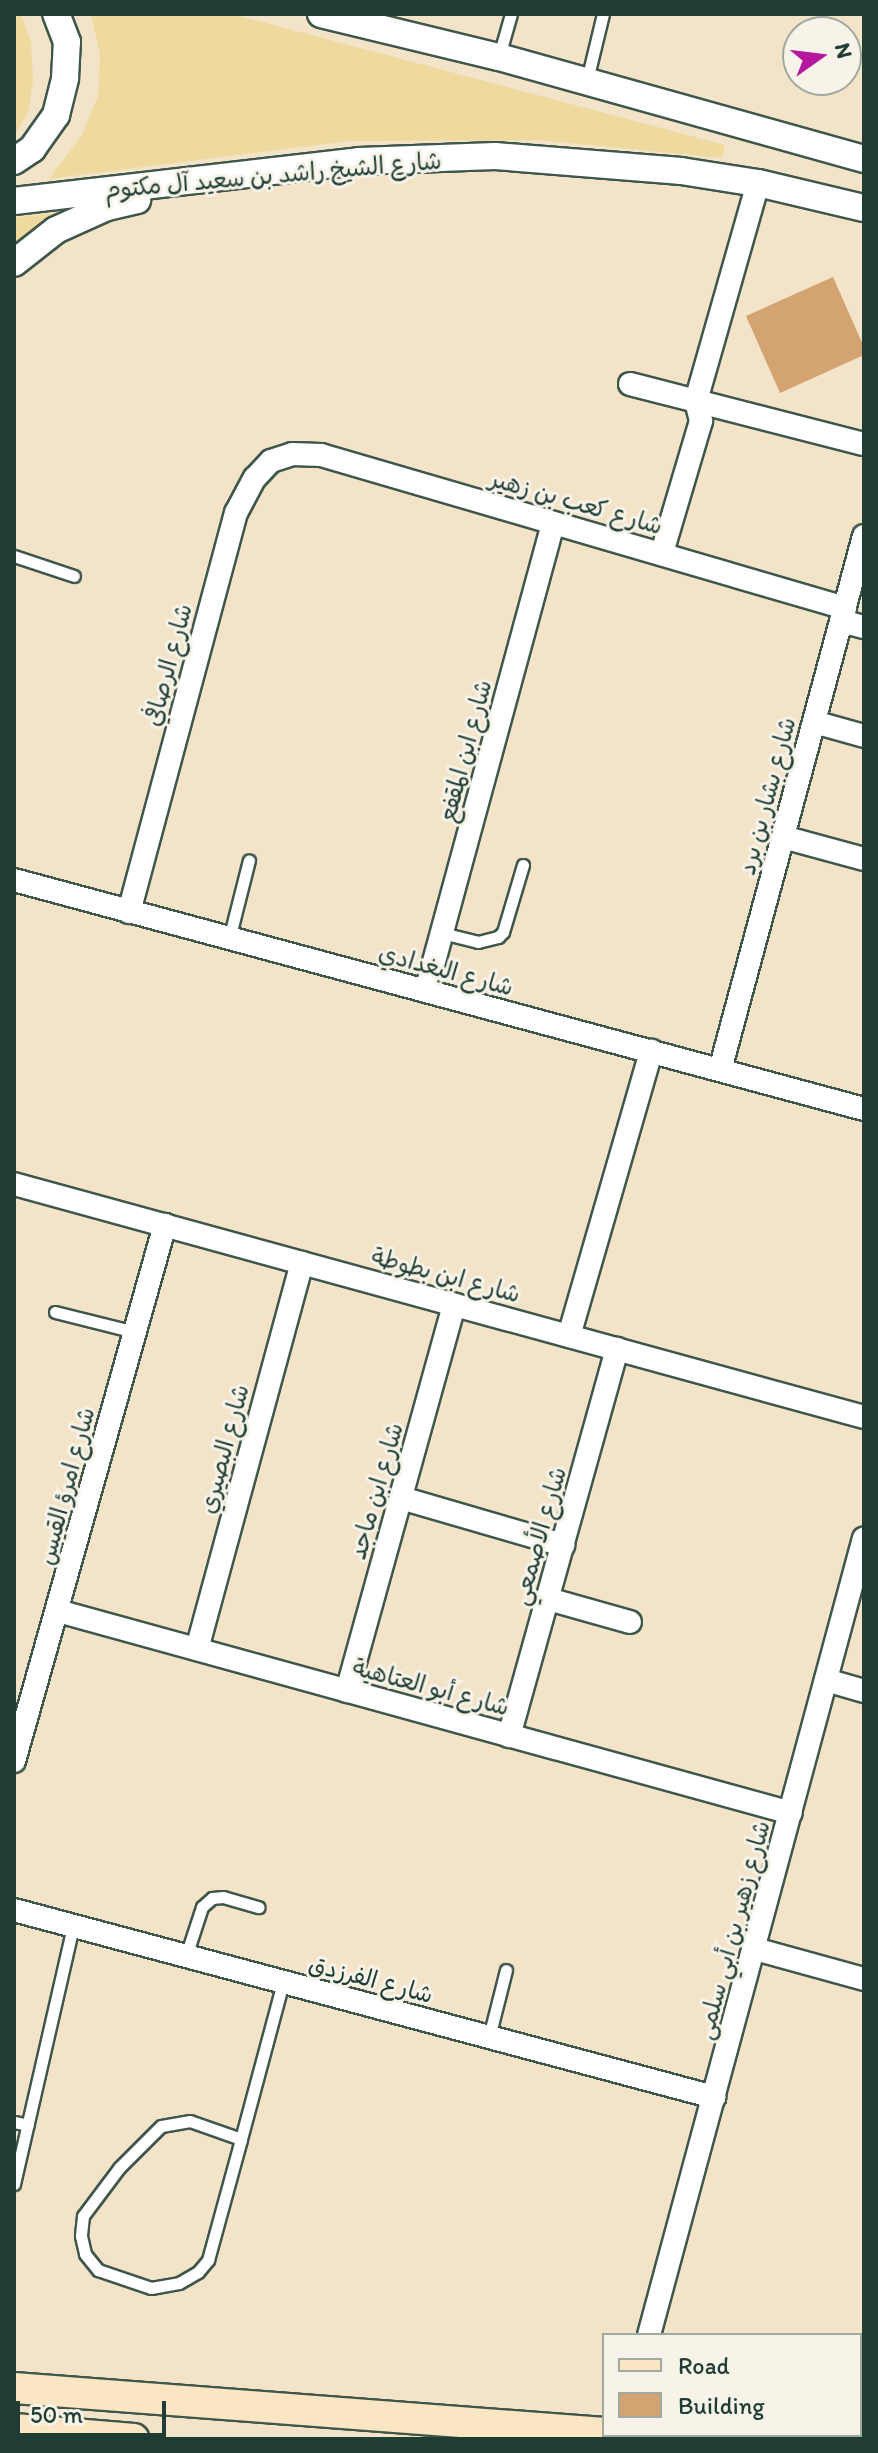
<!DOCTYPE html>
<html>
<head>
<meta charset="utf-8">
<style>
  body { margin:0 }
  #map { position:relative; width:878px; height:2453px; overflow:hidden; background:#f2e3c9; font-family:Itim,"Playpen Sans Arabic",sans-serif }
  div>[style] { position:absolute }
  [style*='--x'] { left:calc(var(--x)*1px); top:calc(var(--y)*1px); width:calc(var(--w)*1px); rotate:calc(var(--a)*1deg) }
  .sand>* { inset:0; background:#eeda9e }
  .building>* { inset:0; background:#d3a471 }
  .roads { filter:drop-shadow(2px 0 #3f564a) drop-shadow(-2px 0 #3f564a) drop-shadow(0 2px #3f564a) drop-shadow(0 -2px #3f564a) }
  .service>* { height:11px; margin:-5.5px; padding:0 5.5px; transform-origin:5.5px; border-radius:5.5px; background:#fff }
  .minor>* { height:22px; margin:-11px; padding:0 11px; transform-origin:11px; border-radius:11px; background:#fff }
  .tertiary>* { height:26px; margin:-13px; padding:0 13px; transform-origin:13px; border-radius:13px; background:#fff }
  .secondary>* { height:30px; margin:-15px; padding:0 15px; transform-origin:15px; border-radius:15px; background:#fbe6c4 }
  span { translate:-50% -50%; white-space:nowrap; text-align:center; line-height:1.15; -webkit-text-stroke:6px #f7f3e8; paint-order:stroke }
  .street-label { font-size:24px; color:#1f3d34 }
  .frame { position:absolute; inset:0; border:16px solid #1f3d34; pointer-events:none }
  .legend { position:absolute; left:602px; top:2333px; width:260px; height:104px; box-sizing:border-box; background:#f7f3e8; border:2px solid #a1aaa0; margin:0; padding:10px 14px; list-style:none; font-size:24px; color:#1f3d34 }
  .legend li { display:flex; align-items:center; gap:16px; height:40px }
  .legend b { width:40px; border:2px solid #a1aaa0 }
  .north { position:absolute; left:782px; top:16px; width:80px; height:80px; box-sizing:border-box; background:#f7f3e8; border:2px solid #a1aaa0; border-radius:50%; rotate:76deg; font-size:22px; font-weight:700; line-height:32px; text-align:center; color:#1f3d34 }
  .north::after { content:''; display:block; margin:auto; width:28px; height:36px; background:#b5179e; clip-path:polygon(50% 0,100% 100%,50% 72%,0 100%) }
  .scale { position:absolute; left:16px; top:2401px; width:150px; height:36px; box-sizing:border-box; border:4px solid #1f3d34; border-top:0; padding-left:10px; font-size:24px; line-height:28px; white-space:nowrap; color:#1f3d34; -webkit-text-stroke:6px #f7f3e8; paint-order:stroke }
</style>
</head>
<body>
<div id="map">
  <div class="sand">
    <i style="clip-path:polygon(14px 14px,21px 14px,31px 42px,33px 81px,28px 113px,14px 136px)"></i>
    <i style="clip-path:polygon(91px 14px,232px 14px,725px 145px,722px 158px,537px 140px,349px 141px,49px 179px,81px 137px,98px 96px,100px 54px)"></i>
    <i style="clip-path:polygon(67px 211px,14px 255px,14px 218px)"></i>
  </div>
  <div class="building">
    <i style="clip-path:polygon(833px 277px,864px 347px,864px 355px,780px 393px,746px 316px)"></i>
  </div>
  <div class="roads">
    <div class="service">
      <i style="--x:499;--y:56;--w:44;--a:-74.1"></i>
      <i style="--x:587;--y:80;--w:68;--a:-76.4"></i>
      <i style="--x:14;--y:556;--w:63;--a:18.4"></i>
      <i style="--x:442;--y:933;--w:37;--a:14"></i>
      <i style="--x:478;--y:942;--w:21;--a:-14"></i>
      <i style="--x:498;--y:937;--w:7;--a:-45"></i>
      <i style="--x:503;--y:932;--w:70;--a:-73.4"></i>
      <i style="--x:229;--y:939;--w:81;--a:-75.8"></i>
      <i style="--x:55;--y:1312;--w:82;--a:14"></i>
      <i style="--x:186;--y:1956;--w:52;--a:-71.9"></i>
      <i style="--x:202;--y:1907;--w:13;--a:-42"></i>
      <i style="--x:212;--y:1898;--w:11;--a:-5"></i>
      <i style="--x:223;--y:1897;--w:37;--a:16"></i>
      <i style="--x:489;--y:2037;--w:69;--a:-75.8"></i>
      <i style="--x:14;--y:2122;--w:14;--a:12"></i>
      <i style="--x:241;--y:2139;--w:54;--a:-160.6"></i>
      <i style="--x:190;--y:2121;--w:29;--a:170"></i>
      <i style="--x:161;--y:2126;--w:59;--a:135"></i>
      <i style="--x:119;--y:2168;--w:60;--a:126.9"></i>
      <i style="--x:83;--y:2216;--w:20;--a:96"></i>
      <i style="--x:81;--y:2236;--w:18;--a:77"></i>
      <i style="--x:85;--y:2254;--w:21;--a:51"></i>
      <i style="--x:98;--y:2270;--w:56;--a:18.8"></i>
      <i style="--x:151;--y:2288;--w:28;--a:-10"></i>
      <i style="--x:179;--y:2283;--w:22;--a:-30"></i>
      <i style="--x:198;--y:2272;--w:16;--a:-50"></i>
      <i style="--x:208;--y:2260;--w:125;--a:-74.7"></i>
      <i style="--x:241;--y:2139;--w:163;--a:-75"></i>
      <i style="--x:14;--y:2184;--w:265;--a:-77.1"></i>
    </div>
    <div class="minor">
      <i style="--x:758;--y:183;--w:227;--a:105.9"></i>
      <i style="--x:696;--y:401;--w:173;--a:14.4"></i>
      <i style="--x:630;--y:384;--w:68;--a:14.4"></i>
      <i style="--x:696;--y:401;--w:21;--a:76"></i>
      <i style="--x:701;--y:421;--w:138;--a:106.5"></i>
      <i style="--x:841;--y:621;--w:24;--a:15"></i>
      <i style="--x:814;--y:722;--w:52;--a:15.6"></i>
      <i style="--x:783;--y:837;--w:84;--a:15.2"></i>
      <i style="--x:14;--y:880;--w:880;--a:15.08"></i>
      <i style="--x:129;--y:912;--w:413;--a:-75"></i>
      <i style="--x:236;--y:513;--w:40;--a:-62"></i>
      <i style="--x:255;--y:478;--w:23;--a:-47"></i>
      <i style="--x:271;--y:461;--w:22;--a:-18"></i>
      <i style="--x:292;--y:454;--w:29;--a:2"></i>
      <i style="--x:321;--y:455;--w:546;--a:16.28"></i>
      <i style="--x:426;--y:991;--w:485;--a:-74.8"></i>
      <i style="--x:720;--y:1070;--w:553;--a:-74.91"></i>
      <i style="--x:14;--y:1184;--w:881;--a:15.33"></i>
      <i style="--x:569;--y:1336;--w:297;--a:-73.9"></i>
      <i style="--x:401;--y:1498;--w:169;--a:16.2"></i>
      <i style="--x:548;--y:1599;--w:85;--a:15.7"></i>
      <i style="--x:58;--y:1611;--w:760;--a:15.41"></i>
      <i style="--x:197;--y:1649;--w:400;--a:-74.8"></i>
      <i style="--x:826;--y:1680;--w:40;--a:16"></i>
      <i style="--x:347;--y:1691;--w:401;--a:-74.5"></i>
      <i style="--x:509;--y:1736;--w:402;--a:-74.4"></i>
      <i style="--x:14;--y:1761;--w:557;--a:-74.27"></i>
      <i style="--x:14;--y:1910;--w:725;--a:14.96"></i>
      <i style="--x:755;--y:1949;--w:113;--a:15.4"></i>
      <i style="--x:649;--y:2335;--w:825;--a:-74.9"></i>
    </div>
    <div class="tertiary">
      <i style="--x:321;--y:14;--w:183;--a:13.6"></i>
      <i style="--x:499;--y:57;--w:379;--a:15.6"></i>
      <i style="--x:14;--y:161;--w:22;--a:-34"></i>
      <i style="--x:32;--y:149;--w:42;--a:-54.8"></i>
      <i style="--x:56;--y:115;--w:38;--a:-76"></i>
      <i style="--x:65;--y:78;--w:36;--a:-87"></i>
      <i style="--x:67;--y:42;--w:30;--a:-111"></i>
      <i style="--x:14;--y:201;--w:347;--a:-6.6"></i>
      <i style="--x:359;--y:161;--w:136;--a:-2.1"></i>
      <i style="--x:495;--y:156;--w:187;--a:4.6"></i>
      <i style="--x:681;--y:171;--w:78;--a:8.9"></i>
      <i style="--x:758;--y:183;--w:109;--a:13.3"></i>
      <i style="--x:14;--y:263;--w:53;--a:-38.2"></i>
      <i style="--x:56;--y:230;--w:56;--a:-24.3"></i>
      <i style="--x:107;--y:207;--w:31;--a:-13"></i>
    </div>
    <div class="secondary">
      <i style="--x:14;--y:2388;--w:592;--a:4.36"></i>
      <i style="--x:14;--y:2429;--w:120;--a:4.8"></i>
      <i style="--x:626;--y:2435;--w:44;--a:5.2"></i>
    </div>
  </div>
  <div class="street-label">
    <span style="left:273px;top:175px;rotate:-5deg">شارع الشيخ راشد بن سعيد آل مكتوم</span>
    <span style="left:576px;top:502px;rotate:16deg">شارع كعب بن زهير</span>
    <span style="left:168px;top:665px;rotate:-75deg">شارع الرصافي</span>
    <span style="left:465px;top:751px;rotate:-75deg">شارع ابن المقفع</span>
    <span style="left:767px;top:796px;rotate:-75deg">شارع بشار بن برد</span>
    <span style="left:446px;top:970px;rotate:15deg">شارع البغدادي</span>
    <span style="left:446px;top:1275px;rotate:15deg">شارع ابن بطوطة</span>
    <span style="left:224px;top:1449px;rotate:-75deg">شارع البصيري</span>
    <span style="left:66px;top:1486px;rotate:-75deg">شارع امرؤ القيس</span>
    <span style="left:376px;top:1491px;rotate:-74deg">شارع ابن ماجد</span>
    <span style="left:539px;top:1536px;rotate:-74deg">شارع الأصمعي</span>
    <span style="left:431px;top:1687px;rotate:15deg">شارع أبو العتاهية</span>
    <span style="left:733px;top:1930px;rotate:-75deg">شارع زهير بن أبي سلمى</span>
    <span style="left:371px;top:1979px;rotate:15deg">شارع الفرزدق</span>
  </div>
  <div class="frame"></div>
  <ul class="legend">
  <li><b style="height:10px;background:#fbe6c4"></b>Road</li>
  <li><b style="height:22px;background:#d3a471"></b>Building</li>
  </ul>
  <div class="north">N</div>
  <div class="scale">50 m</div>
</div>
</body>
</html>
